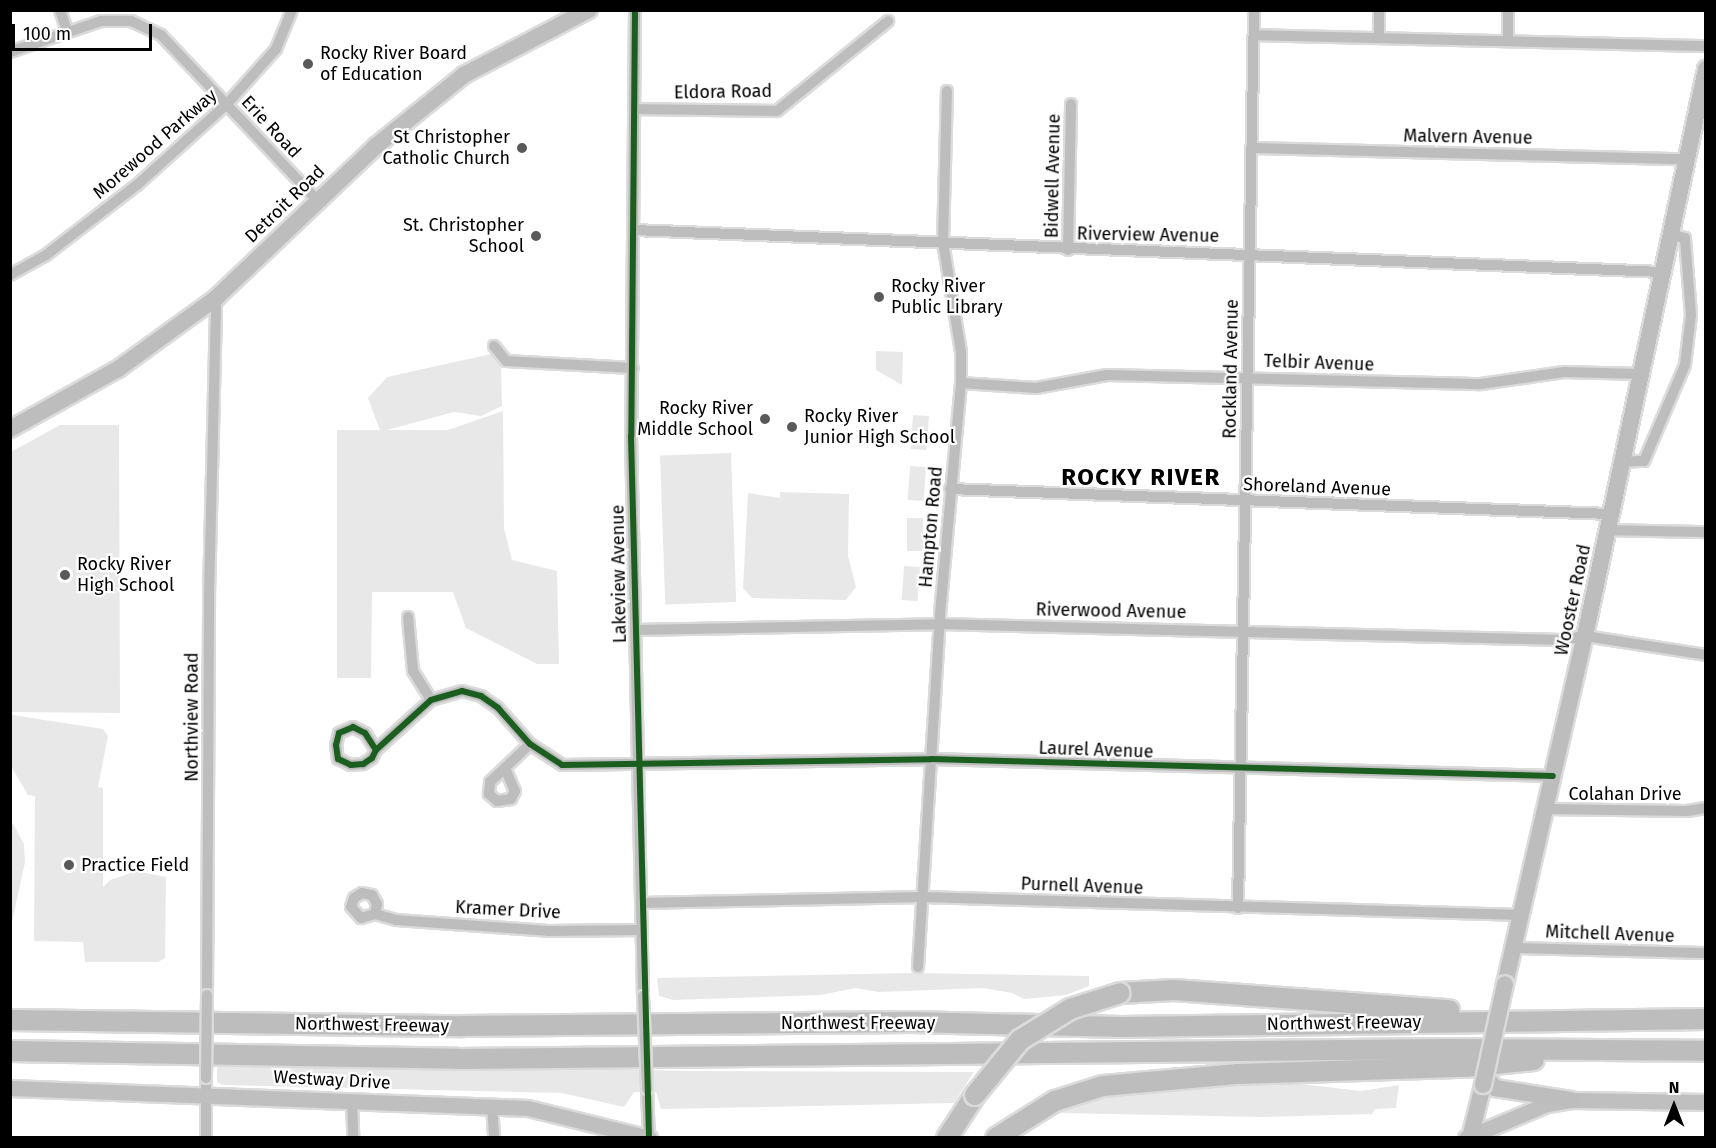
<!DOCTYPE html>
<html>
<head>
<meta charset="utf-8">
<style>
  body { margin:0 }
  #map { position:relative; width:1716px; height:1148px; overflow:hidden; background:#fff; font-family:"Fira Sans",sans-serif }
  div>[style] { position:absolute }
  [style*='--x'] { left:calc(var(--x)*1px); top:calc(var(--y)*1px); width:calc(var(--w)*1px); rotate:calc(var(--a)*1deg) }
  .green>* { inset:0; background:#e8e8e8; transform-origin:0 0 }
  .roads { filter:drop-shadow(2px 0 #dbdbdb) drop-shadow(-2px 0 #dbdbdb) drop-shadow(0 2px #dbdbdb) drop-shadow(0 -2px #dbdbdb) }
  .street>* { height:10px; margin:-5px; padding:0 5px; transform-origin:5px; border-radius:5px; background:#bdbdbd }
  .secondary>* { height:15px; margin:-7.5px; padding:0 7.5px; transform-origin:7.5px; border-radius:7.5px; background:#bfbfbf }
  .primary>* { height:16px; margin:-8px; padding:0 8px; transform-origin:8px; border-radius:8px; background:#bdbdbd }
  .highway>* { height:20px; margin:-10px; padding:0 10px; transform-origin:10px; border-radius:10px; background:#bdbdbd }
  .bridges { filter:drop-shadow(2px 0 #dbdbdb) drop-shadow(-2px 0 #dbdbdb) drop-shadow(0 2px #dbdbdb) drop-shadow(0 -2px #dbdbdb) }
  .street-bridge>* { height:10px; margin:-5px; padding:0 5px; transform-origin:5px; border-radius:5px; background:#bdbdbd }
  .primary-bridge>* { height:16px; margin:-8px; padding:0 8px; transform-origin:8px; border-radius:8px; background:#bdbdbd }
  .highway-bridge>* { height:20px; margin:-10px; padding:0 10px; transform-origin:10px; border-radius:10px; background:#bdbdbd }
  .cycleway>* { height:6px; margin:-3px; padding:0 3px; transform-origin:3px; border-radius:3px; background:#1b5e20 }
  .dots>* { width:16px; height:16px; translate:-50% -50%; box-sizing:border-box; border:3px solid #fff; border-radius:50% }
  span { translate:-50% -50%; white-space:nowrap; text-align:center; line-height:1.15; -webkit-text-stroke:4.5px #fff; paint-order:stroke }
  .poi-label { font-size:18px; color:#000 }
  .left { translate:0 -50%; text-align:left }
  .right { translate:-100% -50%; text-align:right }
  .street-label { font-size:18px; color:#000 }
  .district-label { font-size:24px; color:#000; font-weight:700; letter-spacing:1.5px }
  .frame { position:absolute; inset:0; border:12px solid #000; pointer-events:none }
  .north { position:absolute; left:1644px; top:1076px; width:60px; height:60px; -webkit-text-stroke:4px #fff; paint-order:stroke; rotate:0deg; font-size:16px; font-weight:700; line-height:24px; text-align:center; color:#000 }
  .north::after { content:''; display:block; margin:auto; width:21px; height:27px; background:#000; clip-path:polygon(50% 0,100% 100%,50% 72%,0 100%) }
  .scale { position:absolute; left:12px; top:24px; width:140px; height:27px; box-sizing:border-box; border:3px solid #000; border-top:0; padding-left:8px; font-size:18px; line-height:21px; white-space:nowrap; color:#000; -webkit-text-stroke:4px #fff; paint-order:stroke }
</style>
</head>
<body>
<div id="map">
  <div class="green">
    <i style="clip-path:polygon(876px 351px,903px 352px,902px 385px,876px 370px)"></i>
    <i style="clip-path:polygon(491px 354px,498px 358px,501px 368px,502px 406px,481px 416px,454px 412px,387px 430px,448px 430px,503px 411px,504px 528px,512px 560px,557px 571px,559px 664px,537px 664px,466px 628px,453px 592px,372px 592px,371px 678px,337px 678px,337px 430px,380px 430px,368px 398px,387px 377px)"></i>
    <i style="left:913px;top:415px;width:16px;height:34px;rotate:4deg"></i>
    <i style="clip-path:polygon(60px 425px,119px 425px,120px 713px,11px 712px,11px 452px)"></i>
    <i style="left:731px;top:453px;width:149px;height:71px;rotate:88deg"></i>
    <i style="left:910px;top:466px;width:16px;height:34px;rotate:4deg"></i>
    <i style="clip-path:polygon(780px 492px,849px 494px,848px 556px,856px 587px,846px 600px,752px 598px,743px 588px,748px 493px,780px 498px)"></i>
    <i style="left:907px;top:518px;width:16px;height:33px"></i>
    <i style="left:904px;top:566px;width:16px;height:34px;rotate:4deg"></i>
    <i style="clip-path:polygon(12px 715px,103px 729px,108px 736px,98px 787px,103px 788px,103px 887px,110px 880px,137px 871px,166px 877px,165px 958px,158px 962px,85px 962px,83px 942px,34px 941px,35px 796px,28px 795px,11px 766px)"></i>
    <i style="clip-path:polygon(11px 820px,24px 844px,25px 862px,12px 922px)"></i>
    <i style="clip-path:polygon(913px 973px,1089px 976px,1089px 986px,1066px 995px,1024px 999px,1012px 993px,983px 988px,879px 992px,855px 988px,821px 995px,673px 1000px,659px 996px,657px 978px)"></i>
    <i style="clip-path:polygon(217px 1062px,695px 1071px,974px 1072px,954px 1103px,661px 1109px,656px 1092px,634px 1092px,624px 1107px,562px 1093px,223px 1085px,217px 1082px)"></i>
    <i style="clip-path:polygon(1293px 1083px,1361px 1091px,1399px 1085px,1396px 1108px,1375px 1109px,1372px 1114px,1263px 1117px,1061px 1113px,1037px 1119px,1081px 1103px,1141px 1091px)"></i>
  </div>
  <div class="roads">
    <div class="street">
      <i style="--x:60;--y:10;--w:21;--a:71"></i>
      <i style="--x:635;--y:10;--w:426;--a:90.5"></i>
      <i style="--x:631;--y:436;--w:560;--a:88.77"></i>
      <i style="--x:1254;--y:35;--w:452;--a:1.4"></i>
      <i style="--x:1379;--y:38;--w:28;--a:-90"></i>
      <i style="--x:1508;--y:38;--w:28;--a:-90"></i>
      <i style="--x:10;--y:52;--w:96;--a:-18.8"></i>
      <i style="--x:101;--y:21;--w:30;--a:0"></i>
      <i style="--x:131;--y:21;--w:33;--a:25"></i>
      <i style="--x:161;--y:35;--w:227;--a:46.6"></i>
      <i style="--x:635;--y:109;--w:142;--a:0.8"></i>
      <i style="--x:777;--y:111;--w:143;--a:-39"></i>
      <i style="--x:1251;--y:148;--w:434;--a:1.5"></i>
      <i style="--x:634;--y:230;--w:1029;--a:2.34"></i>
      <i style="--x:1068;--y:250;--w:146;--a:-88.8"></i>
      <i style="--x:10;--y:275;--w:41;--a:-29.1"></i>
      <i style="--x:46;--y:255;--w:115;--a:-37.6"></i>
      <i style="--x:137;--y:185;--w:121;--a:-42"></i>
      <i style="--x:227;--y:104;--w:74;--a:-48.3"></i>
      <i style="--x:276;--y:49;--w:42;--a:-67.7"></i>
      <i style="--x:494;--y:346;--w:19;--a:51"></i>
      <i style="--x:506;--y:361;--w:127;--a:3.2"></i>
      <i style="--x:961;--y:383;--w:75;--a:3.8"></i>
      <i style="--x:1036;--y:388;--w:72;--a:-10.4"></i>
      <i style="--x:1107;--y:375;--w:374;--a:1.4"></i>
      <i style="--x:1481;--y:384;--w:84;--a:-8.2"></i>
      <i style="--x:1564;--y:372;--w:76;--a:1.5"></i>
      <i style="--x:1622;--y:462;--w:22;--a:-3"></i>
      <i style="--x:1644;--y:461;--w:104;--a:-66.9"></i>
      <i style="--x:1685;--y:365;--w:50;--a:-83.2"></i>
      <i style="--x:1691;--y:315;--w:77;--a:-94.5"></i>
      <i style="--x:1685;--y:238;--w:15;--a:-169"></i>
      <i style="--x:950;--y:489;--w:661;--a:2.17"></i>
      <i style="--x:1608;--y:530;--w:98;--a:1.2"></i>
      <i style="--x:408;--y:617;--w:54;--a:84.7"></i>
      <i style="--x:413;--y:671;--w:34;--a:58"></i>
      <i style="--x:635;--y:630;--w:304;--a:-1.1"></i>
      <i style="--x:939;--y:624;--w:623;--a:1.47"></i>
      <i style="--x:1562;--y:640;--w:23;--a:-10"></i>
      <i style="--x:1585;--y:636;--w:122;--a:8.9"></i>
      <i style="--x:376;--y:750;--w:9;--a:117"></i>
      <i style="--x:372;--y:758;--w:11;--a:146"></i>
      <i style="--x:363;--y:764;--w:12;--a:175"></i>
      <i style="--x:351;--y:765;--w:14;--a:-155"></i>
      <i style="--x:338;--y:759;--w:14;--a:-98"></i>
      <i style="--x:336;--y:745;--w:12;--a:-76"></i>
      <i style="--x:339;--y:733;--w:15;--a:-23"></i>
      <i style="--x:353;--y:727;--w:13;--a:27"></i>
      <i style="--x:365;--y:733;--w:20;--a:57"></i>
      <i style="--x:376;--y:750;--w:74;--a:-42.3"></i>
      <i style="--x:431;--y:700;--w:32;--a:-16"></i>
      <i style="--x:462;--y:691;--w:20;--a:15"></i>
      <i style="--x:481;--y:696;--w:21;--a:35"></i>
      <i style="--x:498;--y:708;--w:48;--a:48.4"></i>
      <i style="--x:530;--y:744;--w:38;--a:33"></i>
      <i style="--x:562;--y:765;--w:369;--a:-0.9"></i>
      <i style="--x:931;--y:759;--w:622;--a:1.57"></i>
      <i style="--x:505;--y:768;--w:25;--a:67"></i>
      <i style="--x:515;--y:791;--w:9;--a:117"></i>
      <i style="--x:511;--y:799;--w:14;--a:172"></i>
      <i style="--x:497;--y:801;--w:11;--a:-139"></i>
      <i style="--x:489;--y:794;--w:12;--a:-85"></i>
      <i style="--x:490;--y:782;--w:55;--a:-43.5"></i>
      <i style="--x:1545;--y:809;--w:142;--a:0.8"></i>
      <i style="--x:1687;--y:811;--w:19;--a:-9"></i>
      <i style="--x:641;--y:903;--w:282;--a:-1.2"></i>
      <i style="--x:923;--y:897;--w:598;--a:1.72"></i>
      <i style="--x:1238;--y:908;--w:898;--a:-88.98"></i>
      <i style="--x:375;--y:914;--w:10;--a:-79"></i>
      <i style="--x:377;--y:904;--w:10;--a:-119"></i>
      <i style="--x:372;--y:895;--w:10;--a:-169"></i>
      <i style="--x:362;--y:893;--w:9;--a:148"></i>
      <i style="--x:354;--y:898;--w:9;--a:108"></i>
      <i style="--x:351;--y:907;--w:15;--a:48"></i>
      <i style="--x:361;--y:918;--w:15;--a:-16"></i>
      <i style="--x:375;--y:914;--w:22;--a:16"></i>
      <i style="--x:396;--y:920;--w:152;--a:4.1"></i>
      <i style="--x:548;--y:931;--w:94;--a:-0.6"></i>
      <i style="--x:1514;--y:948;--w:192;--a:1.5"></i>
      <i style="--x:918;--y:967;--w:354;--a:-86.4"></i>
      <i style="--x:940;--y:614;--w:232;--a:-84.8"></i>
      <i style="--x:961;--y:383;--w:31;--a:-90"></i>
      <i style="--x:961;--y:352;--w:111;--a:-99.3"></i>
      <i style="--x:943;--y:242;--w:151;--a:-88.5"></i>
      <i style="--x:207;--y:995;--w:400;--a:-89.7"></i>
      <i style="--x:209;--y:595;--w:297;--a:-88.6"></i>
      <i style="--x:647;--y:1089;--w:49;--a:87.7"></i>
      <i style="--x:352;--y:1100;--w:38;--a:88"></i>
      <i style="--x:492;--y:1106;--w:32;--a:86"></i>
      <i style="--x:206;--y:1138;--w:60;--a:-90"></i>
    </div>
    <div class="secondary">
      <i style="--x:10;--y:1088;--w:518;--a:2.21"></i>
      <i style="--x:528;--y:1108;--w:125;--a:13.9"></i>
      <i style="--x:1466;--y:1138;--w:88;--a:-22.8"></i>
      <i style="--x:1547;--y:1104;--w:25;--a:-9"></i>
      <i style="--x:1572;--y:1100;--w:134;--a:0.9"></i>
    </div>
    <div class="primary">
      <i style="--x:10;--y:429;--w:124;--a:-29.1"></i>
      <i style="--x:118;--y:369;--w:121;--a:-35.9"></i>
      <i style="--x:216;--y:298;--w:221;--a:-43.5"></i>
      <i style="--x:376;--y:146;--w:113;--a:-38.9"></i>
      <i style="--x:464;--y:75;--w:141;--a:-27.5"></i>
      <i style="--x:1505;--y:984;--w:357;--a:-77.1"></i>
      <i style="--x:1585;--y:636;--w:580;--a:-77.95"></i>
      <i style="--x:1485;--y:1076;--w:16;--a:50"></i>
      <i style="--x:1495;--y:1088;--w:78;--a:8.9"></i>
      <i style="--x:1470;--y:1138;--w:55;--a:-76.2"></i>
    </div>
    <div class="highway">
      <i style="--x:1120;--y:993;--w:54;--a:-3.2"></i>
      <i style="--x:1174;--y:990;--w:276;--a:4.2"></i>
      <i style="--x:10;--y:1020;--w:452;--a:0.8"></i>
      <i style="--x:462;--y:1026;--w:450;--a:-0.5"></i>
      <i style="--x:912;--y:1022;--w:209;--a:1.4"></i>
      <i style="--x:1121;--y:1027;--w:585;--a:-0.78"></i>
      <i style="--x:10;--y:1051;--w:448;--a:1"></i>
      <i style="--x:458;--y:1059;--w:986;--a:-0.58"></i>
      <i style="--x:1444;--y:1049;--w:262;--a:0.4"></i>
      <i style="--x:947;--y:1138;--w:51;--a:-56.9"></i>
      <i style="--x:996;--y:1138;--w:70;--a:-32.1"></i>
      <i style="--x:1055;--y:1101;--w:50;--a:-17.4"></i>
      <i style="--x:1103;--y:1086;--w:136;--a:-5.1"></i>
      <i style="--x:1238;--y:1074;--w:227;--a:-1.8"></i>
      <i style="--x:1465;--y:1067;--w:69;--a:-5.8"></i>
    </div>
  </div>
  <div class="bridges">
    <div class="street-bridge">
      <i style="--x:643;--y:996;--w:93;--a:87.5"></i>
      <i style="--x:206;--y:1078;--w:83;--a:-89.3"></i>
    </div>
    <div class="primary-bridge">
      <i style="--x:1483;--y:1085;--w:103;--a:-77.7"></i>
    </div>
    <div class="highway-bridge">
      <i style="--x:975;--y:1095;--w:71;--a:-50.7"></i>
      <i style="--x:1020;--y:1040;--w:59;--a:-31.8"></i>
      <i style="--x:1070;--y:1009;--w:52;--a:-17.7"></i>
    </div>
  </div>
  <div class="cycleway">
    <i style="--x:635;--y:10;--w:426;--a:90.5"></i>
    <i style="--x:631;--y:436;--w:702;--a:88.53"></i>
    <i style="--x:376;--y:750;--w:9;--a:117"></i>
    <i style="--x:372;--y:758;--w:11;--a:146"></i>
    <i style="--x:363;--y:764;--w:12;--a:175"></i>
    <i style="--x:351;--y:765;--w:14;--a:-155"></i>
    <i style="--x:338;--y:759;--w:14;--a:-98"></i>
    <i style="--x:336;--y:745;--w:12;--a:-76"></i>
    <i style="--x:339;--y:733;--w:15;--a:-23"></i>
    <i style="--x:353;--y:727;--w:13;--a:27"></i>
    <i style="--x:365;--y:733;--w:20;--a:57"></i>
    <i style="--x:376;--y:750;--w:74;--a:-42.3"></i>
    <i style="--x:431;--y:700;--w:32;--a:-16"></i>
    <i style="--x:462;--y:691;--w:20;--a:15"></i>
    <i style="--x:481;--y:696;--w:21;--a:35"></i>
    <i style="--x:498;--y:708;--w:48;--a:48.4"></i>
    <i style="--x:530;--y:744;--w:38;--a:33"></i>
    <i style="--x:562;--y:765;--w:369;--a:-0.9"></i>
    <i style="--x:931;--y:759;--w:622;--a:1.57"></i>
  </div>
  <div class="dots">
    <i style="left:308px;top:64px;background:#595959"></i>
    <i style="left:522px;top:148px;background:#595959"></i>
    <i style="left:536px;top:236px;background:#595959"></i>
    <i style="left:879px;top:297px;background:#595959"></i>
    <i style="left:765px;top:419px;background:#595959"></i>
    <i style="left:792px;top:427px;background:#595959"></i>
    <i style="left:65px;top:575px;background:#595959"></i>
    <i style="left:69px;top:865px;background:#595959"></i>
  </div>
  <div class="poi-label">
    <span class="left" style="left:320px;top:64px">Rocky River Board<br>of Education</span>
    <span class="right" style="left:510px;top:148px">St Christopher<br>Catholic Church</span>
    <span class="right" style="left:524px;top:236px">St. Christopher<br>School</span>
    <span class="left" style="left:891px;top:297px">Rocky River<br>Public Library</span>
    <span class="right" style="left:753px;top:419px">Rocky River<br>Middle School</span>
    <span class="left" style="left:804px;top:427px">Rocky River<br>Junior High School</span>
    <span class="left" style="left:77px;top:575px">Rocky River<br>High School</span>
    <span class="left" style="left:81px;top:865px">Practice Field</span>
  </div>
  <div class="street-label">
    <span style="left:723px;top:92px;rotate:-1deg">Eldora Road</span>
    <span style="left:271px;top:127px;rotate:47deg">Erie Road</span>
    <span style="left:1468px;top:137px;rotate:1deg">Malvern Avenue</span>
    <span style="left:155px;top:144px;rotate:-41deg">Morewood Parkway</span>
    <span style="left:1053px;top:176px;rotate:-89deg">Bidwell Avenue</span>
    <span style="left:285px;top:204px;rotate:-44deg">Detroit Road</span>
    <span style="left:1148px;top:235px;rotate:1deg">Riverview Avenue</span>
    <span style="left:1319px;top:363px;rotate:2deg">Telbir Avenue</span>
    <span style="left:1231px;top:369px;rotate:-89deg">Rockland Avenue</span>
    <span style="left:1317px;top:487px;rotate:2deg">Shoreland Avenue</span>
    <span style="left:931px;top:527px;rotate:-85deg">Hampton Road</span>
    <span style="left:619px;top:574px;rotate:-91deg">Lakeview Avenue</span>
    <span style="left:1573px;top:600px;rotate:-78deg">Wooster Road</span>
    <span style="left:1111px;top:611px;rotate:1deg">Riverwood Avenue</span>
    <span style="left:192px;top:717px;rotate:-90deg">Northview Road</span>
    <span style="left:1096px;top:750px;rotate:2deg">Laurel Avenue</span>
    <span style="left:1625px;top:794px">Colahan Drive</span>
    <span style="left:1082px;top:886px;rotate:2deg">Purnell Avenue</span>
    <span style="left:508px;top:910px;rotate:3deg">Kramer Drive</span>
    <span style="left:1610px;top:934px;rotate:2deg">Mitchell Avenue</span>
    <span style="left:858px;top:1023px">Northwest Freeway</span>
    <span style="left:1344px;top:1023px;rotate:-1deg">Northwest Freeway</span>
    <span style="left:372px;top:1025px;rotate:1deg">Northwest Freeway</span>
    <span style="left:332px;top:1080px;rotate:3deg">Westway Drive</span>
  </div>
  <div class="district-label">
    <span style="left:1141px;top:478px">ROCKY RIVER</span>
  </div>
  <div class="frame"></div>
  <div class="north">N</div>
  <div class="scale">100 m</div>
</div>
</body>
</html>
